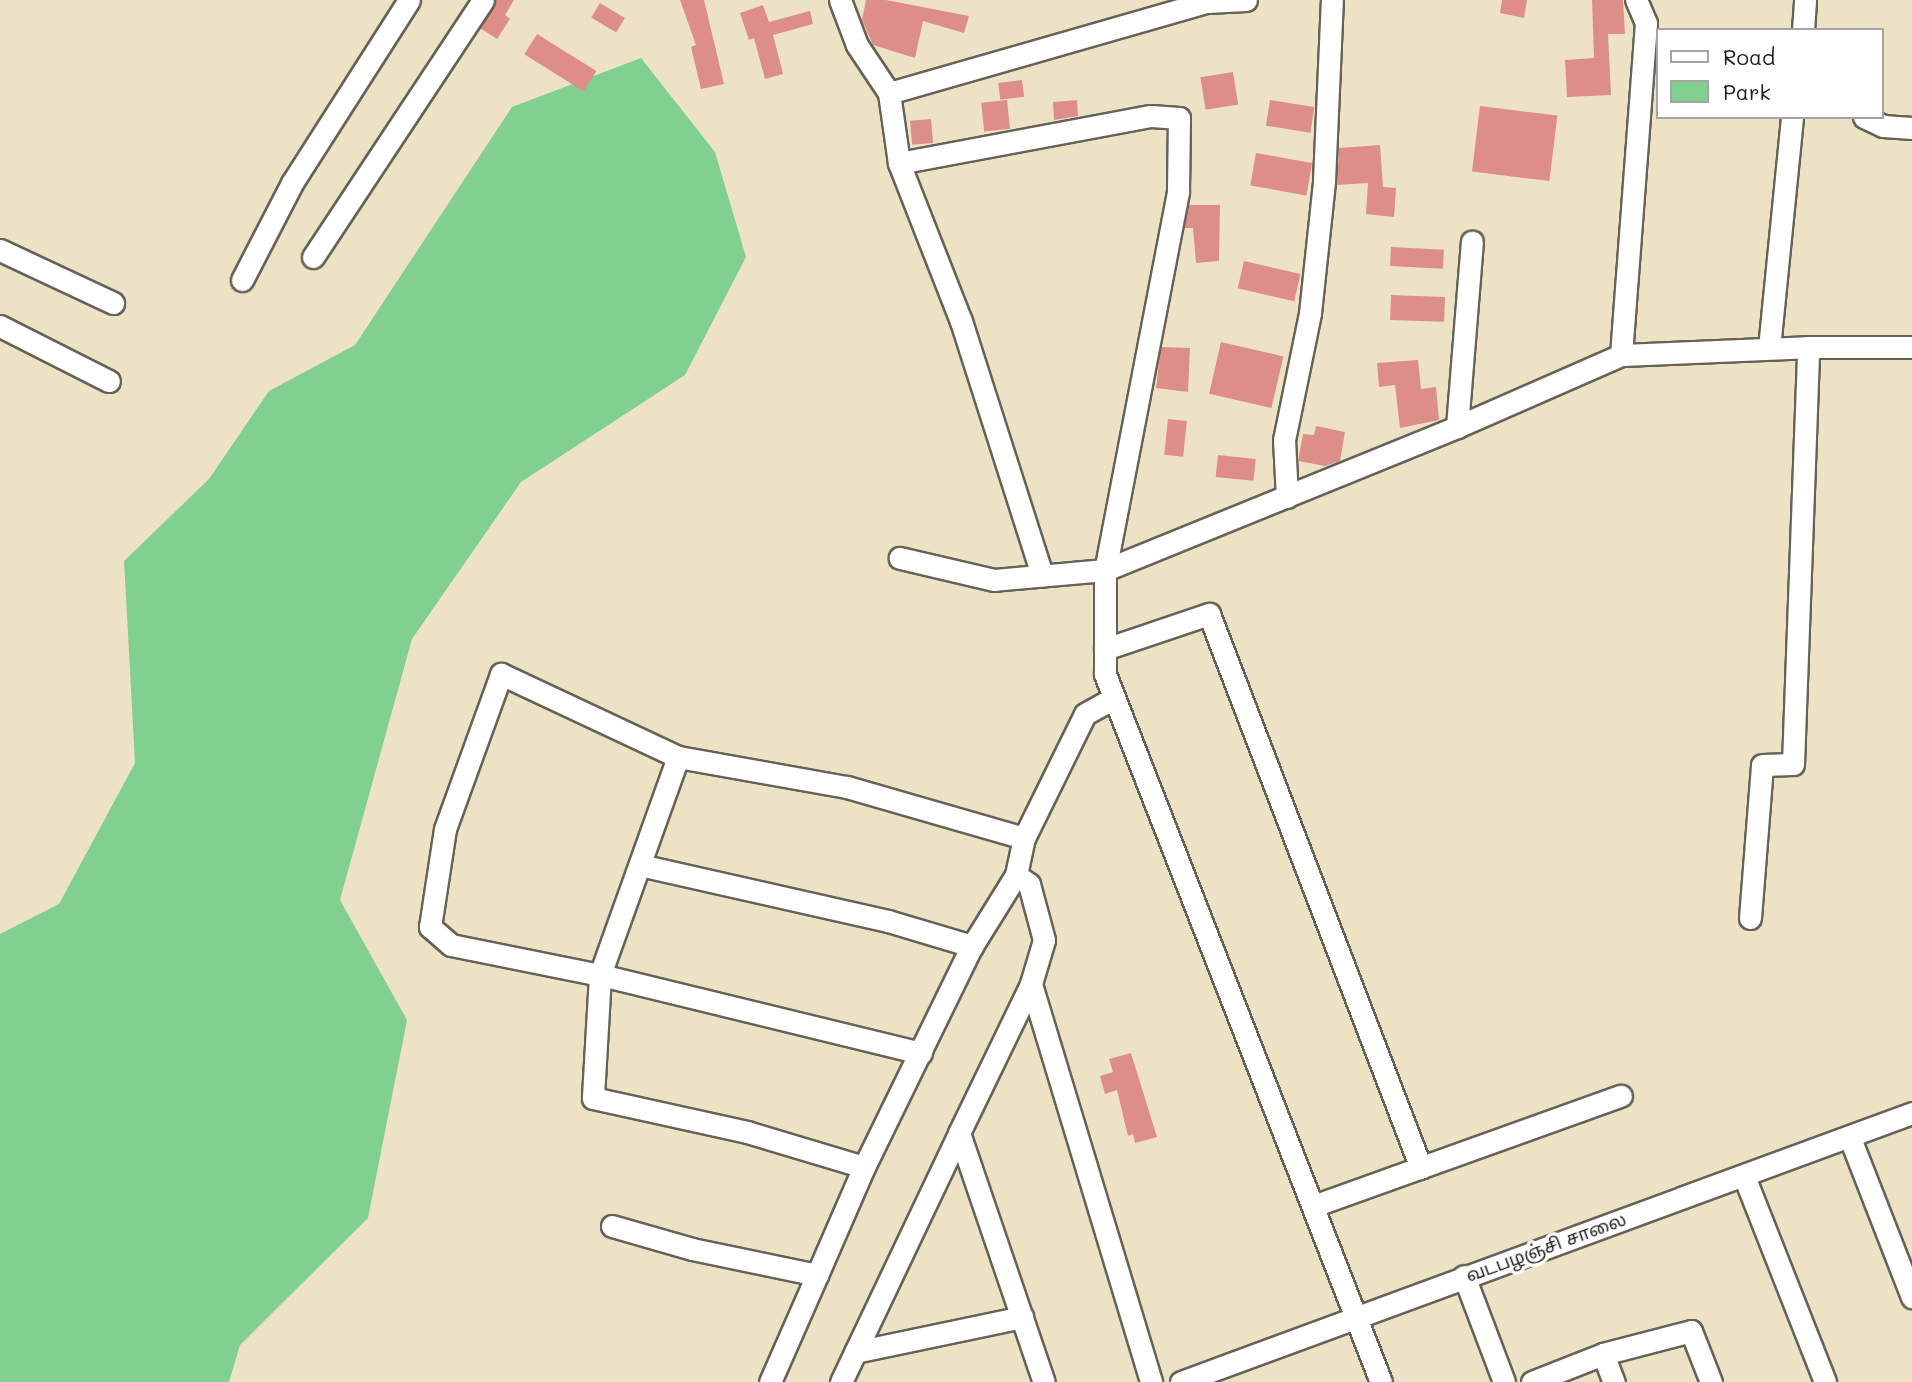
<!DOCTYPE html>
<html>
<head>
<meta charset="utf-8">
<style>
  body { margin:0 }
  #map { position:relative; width:1912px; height:1382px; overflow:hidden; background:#ede3c4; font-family:Mali,"Noto Sans Tamil",sans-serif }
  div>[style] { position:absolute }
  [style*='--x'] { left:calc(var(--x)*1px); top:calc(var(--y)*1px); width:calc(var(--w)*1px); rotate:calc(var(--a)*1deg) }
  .green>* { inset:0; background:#82d08f }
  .building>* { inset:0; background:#de8e89; transform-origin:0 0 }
  .roads { filter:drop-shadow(2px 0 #656257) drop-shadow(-2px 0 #656257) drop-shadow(0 2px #656257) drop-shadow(0 -2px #656257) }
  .minor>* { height:21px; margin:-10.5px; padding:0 10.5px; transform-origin:10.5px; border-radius:10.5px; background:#fff }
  span { translate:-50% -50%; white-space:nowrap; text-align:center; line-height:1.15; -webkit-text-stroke:7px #fff; paint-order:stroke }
  .street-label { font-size:18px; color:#1c1c1c }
  .legend { position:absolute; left:1656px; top:28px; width:228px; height:91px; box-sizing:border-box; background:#fff; border:2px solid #a4a4a4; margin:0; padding:9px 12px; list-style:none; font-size:21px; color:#1c1c1c }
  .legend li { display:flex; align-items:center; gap:14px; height:35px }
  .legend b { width:35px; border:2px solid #a4a4a4 }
</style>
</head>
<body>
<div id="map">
  <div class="green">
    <i style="clip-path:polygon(641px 58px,715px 152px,746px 257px,685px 375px,521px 482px,412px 639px,340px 900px,407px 1020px,368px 1218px,240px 1345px,229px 1382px,0 1382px,0 934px,59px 904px,135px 763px,124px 561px,209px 479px,269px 391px,355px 345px,512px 107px)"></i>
  </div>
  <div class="building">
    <i style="clip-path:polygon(496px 0,514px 0,505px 15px,510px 19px,497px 39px,480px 28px)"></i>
    <i style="clip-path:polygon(680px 0,704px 0,724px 84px,701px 89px,691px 47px,696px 45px)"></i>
    <i style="clip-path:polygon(866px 0,886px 0,969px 16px,964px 33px,923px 21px,915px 58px,873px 45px,862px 20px)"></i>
    <i style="clip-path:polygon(1502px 0,1527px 0,1524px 18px,1500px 13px)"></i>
    <i style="clip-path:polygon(1592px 0,1623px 0,1625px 34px,1608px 34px,1611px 95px,1567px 97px,1565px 60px,1594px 58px)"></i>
    <i style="left:600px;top:3px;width:29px;height:17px;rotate:31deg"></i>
    <i style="clip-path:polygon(763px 5px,769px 22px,810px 11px,813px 24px,773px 35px,783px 74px,765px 79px,754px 38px,749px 40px,740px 13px)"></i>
    <i style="left:537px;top:34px;width:70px;height:24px;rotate:32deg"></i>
    <i style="left:1233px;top:72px;width:33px;height:33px;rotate:81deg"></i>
    <i style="left:1022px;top:80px;width:17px;height:24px;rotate:83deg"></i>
    <i style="left:1007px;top:100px;width:29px;height:26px;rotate:84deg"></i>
    <i style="clip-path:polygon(1077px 100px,1078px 116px,1054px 120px,1053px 102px)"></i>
    <i style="left:1270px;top:100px;width:45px;height:26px;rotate:9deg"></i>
    <i style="left:1480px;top:106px;width:78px;height:66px;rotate:7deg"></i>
    <i style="left:931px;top:119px;width:24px;height:21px;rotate:85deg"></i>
    <i style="clip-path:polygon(1380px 145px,1383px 187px,1396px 188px,1394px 217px,1366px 214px,1368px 183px,1337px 185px,1339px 148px)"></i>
    <i style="left:1256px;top:153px;width:57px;height:33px;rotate:10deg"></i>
    <i style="clip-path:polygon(1189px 205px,1220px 205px,1219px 261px,1196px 263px,1193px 228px,1184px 228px)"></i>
    <i style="left:1391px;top:247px;width:53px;height:19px;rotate:3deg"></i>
    <i style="left:1244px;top:261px;width:58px;height:28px;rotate:13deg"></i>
    <i style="left:1391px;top:295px;width:54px;height:25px;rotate:2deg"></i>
    <i style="left:1221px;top:342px;width:64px;height:53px;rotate:13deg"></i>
    <i style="clip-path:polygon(1161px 347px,1190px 348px,1188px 392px,1156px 388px)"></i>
    <i style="clip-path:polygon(1418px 360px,1421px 389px,1436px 387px,1439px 420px,1400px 428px,1395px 385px,1379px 387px,1377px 363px)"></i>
    <i style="left:1168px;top:419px;width:19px;height:36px;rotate:6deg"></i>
    <i style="clip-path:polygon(1316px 426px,1345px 432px,1340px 461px,1325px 466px,1298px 461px,1303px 434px,1314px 435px)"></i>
    <i style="left:1218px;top:455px;width:38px;height:22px;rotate:6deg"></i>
    <i style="clip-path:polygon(1131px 1053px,1157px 1137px,1135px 1143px,1133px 1134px,1128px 1136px,1117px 1090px,1105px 1094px,1100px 1076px,1113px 1072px,1109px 1059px)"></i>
  </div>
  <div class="roads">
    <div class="minor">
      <i style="--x:840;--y:0;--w:48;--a:69.3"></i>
      <i style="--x:857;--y:45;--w:58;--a:56.3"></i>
      <i style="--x:889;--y:93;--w:71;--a:81.9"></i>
      <i style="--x:899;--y:163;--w:170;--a:68.6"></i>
      <i style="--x:961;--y:321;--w:267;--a:72.3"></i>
      <i style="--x:1803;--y:30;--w:30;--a:-86"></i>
      <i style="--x:889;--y:93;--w:331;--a:-16"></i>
      <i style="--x:1207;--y:2;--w:39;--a:-3"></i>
      <i style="--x:1864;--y:117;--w:21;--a:25"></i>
      <i style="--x:1883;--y:126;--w:29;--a:4"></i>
      <i style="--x:899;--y:163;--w:256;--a:-10.6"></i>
      <i style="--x:1151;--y:116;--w:28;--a:4"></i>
      <i style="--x:1179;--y:118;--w:74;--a:90.8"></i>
      <i style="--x:1178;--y:192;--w:385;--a:100.9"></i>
      <i style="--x:1105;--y:570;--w:111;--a:174.9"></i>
      <i style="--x:994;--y:580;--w:97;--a:-166.8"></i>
      <i style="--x:0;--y:250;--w:125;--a:25.1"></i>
      <i style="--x:313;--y:257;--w:308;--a:-56.5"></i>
      <i style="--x:242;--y:280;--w:109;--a:-62.7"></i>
      <i style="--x:292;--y:183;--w:217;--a:-57.4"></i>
      <i style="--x:0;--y:326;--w:122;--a:26.8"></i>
      <i style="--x:1769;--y:348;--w:232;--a:-84.3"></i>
      <i style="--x:1621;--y:355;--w:333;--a:-85.7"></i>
      <i style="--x:1646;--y:23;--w:25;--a:-113"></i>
      <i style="--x:1457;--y:427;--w:186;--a:-85.4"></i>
      <i style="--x:1287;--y:497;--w:57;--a:-93"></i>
      <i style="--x:1284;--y:440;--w:130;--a:-78.4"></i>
      <i style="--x:1310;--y:313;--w:133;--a:-83.9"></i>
      <i style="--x:1324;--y:181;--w:181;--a:-87.5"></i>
      <i style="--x:1105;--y:649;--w:110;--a:-18.6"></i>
      <i style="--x:1209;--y:614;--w:593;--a:69.06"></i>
      <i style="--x:678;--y:757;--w:232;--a:109.7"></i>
      <i style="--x:600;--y:975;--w:123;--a:93.3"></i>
      <i style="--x:593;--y:1098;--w:158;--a:12.4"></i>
      <i style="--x:747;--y:1132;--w:122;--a:16.7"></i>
      <i style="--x:640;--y:865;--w:254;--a:12.7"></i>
      <i style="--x:888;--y:921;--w:88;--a:16.6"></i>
      <i style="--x:1016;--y:875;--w:16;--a:35"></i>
      <i style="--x:1029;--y:884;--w:58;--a:75"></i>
      <i style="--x:1044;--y:940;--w:46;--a:106.5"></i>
      <i style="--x:1750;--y:918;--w:153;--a:-85.5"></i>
      <i style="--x:1762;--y:765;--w:31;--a:-2"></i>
      <i style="--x:1793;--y:764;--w:417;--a:-87.9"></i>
      <i style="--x:1808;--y:347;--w:104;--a:0"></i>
      <i style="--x:921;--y:1053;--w:330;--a:-166.3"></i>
      <i style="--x:600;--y:975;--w:152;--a:-168.6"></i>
      <i style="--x:451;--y:945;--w:28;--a:-139"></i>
      <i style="--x:430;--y:927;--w:99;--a:-81.3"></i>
      <i style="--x:445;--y:829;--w:165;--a:-70.1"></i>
      <i style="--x:501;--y:674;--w:195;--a:25.1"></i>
      <i style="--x:678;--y:757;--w:172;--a:10.1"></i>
      <i style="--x:847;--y:787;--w:184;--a:16.1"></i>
      <i style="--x:959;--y:1133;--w:165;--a:-64.2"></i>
      <i style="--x:1031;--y:984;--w:416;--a:73.2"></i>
      <i style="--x:1850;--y:1138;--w:171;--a:68.7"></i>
      <i style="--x:1744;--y:1176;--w:221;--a:68.5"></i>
      <i style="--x:1313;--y:1206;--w:327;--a:-19.7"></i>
      <i style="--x:612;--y:1226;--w:83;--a:16"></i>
      <i style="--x:692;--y:1249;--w:128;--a:11.7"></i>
      <i style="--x:817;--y:1275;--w:117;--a:113.7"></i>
      <i style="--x:817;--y:1275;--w:118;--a:-66.5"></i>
      <i style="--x:864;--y:1167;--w:246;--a:-64"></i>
      <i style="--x:972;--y:946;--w:84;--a:-58.2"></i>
      <i style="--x:1016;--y:875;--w:38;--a:-78"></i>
      <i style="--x:1024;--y:838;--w:138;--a:-63.8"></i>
      <i style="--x:1085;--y:714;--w:33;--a:-29"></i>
      <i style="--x:1464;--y:1276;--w:113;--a:69.3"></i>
      <i style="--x:855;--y:1352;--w:171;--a:-11.8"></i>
      <i style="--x:1603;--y:1354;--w:30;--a:69"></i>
      <i style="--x:841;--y:1382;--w:276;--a:-64.6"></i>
      <i style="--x:959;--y:1133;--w:263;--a:71.2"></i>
      <i style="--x:1181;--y:1382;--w:779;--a:-20.2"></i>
      <i style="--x:1381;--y:1382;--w:760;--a:-111.3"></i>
      <i style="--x:1105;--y:674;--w:104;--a:-90"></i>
      <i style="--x:1105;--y:570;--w:380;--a:-22.1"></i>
      <i style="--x:1457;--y:427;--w:179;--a:-23.7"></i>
      <i style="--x:1621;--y:355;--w:187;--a:-2.4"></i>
      <i style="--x:1532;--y:1382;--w:76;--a:-21.5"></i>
      <i style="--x:1603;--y:1354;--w:91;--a:-14.6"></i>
      <i style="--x:1691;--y:1331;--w:55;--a:68.6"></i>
    </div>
  </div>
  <div class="street-label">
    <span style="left:1546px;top:1247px;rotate:-20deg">வடபழஞ்சி சாலை</span>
  </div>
  <ul class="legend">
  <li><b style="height:9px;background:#fff"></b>Road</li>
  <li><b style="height:19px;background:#82d08f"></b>Park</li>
  </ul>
</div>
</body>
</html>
